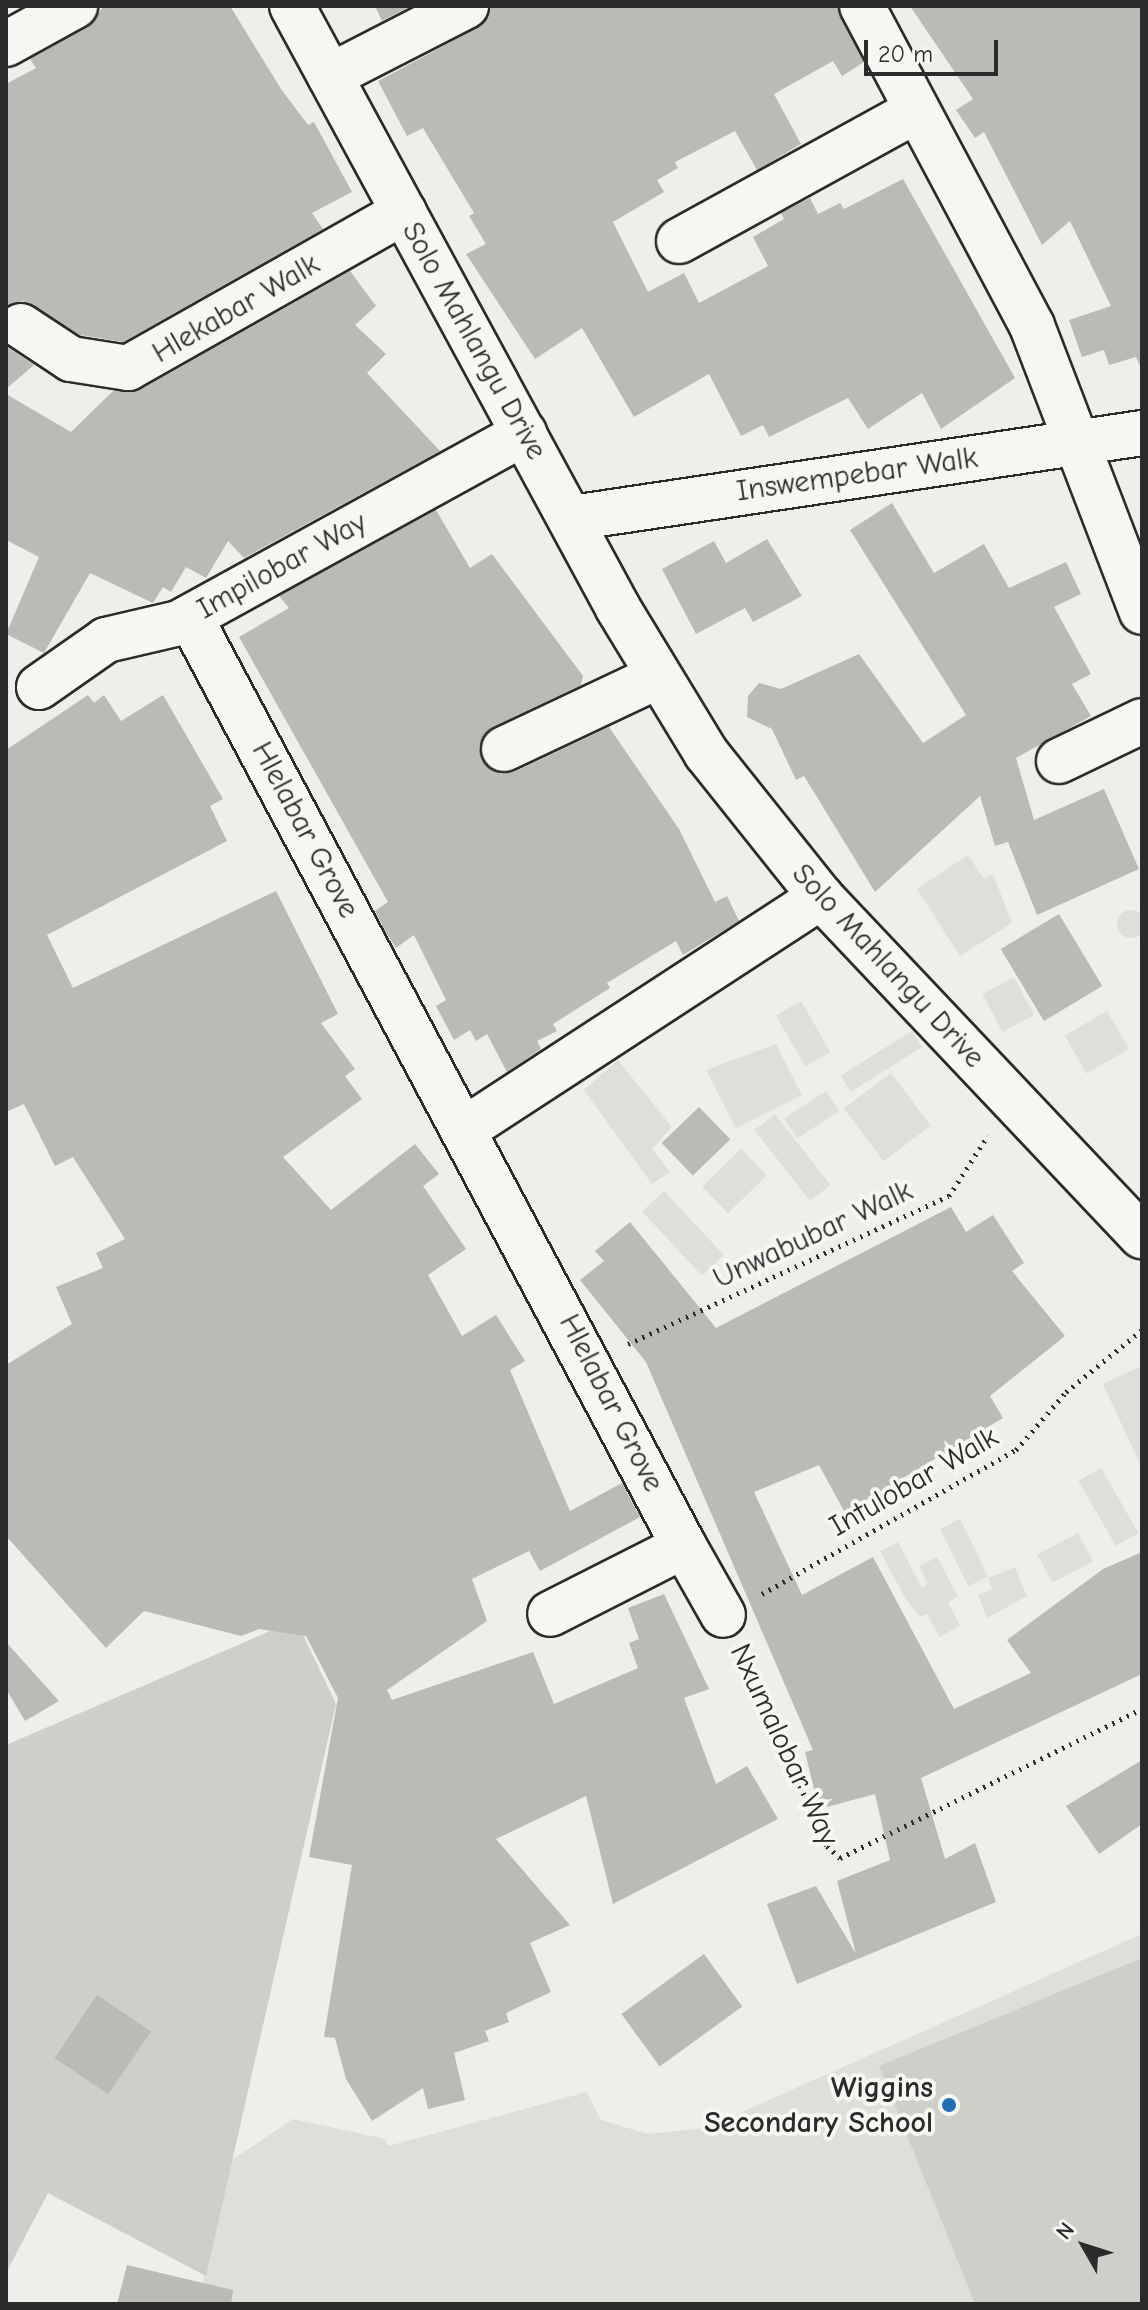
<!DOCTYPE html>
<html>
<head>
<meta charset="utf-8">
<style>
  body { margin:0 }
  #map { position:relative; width:1148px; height:2310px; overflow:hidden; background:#eeeeea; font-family:"Comic Neue",sans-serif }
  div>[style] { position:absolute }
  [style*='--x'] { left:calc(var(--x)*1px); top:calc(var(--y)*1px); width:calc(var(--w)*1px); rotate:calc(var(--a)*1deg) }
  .built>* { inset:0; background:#dededb; transform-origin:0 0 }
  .round { border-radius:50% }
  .green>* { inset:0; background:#cececa }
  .building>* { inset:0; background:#babab7; transform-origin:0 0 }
  .path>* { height:5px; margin-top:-2.5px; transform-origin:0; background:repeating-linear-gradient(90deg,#2b2b2b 0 2px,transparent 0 8px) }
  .roads { filter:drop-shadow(2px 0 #2b2b2b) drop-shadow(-2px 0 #2b2b2b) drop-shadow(0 2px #2b2b2b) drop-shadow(0 -2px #2b2b2b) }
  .minor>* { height:44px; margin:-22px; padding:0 22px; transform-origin:22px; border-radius:22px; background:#f6f6f2 }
  .dots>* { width:22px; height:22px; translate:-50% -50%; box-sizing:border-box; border:4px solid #f6f6f2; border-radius:50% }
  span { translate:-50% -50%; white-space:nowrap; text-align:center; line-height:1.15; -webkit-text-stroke:8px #f6f6f2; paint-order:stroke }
  .street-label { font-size:30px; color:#2b2b2b }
  .poi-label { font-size:30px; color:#2b2b2b; font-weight:700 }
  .right { translate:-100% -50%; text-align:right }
  .frame { position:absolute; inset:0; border:8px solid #2b2b2b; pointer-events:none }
  .north { position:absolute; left:1044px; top:2206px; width:80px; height:80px; -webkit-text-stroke:6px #f6f6f2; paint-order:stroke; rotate:309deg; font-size:22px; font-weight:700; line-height:32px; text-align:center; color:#2b2b2b }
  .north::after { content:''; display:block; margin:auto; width:28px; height:36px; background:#2b2b2b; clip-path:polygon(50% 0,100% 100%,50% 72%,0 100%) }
  .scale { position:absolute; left:864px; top:40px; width:134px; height:36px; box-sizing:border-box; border:4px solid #2b2b2b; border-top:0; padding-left:10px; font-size:24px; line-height:28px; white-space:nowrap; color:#2b2b2b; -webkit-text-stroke:6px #f6f6f2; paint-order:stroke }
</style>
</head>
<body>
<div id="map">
  <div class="built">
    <i style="clip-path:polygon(968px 855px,984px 879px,993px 874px,1012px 923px,960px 956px,917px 889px)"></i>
    <i class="round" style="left:1117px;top:910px;width:28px;height:28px"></i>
    <i style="left:1014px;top:977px;width:43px;height:36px;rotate:62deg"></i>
    <i style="left:801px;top:1001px;width:59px;height:29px;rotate:60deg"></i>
    <i style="left:1107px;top:1011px;width:44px;height:49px;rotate:60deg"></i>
    <i style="left:912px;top:1031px;width:19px;height:84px;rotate:58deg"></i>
    <i style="clip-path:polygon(776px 1044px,802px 1095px,736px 1128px,706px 1070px)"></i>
    <i style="clip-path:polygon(618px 1060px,672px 1127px,652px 1149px,670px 1172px,652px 1184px,584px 1090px)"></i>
    <i style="left:891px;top:1073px;width:66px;height:59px;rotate:53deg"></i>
    <i style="left:826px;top:1091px;width:24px;height:50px;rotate:57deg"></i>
    <i style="left:775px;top:1114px;width:90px;height:26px;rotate:52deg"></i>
    <i style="left:741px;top:1149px;width:37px;height:54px;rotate:46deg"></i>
    <i style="left:664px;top:1191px;width:88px;height:30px;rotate:47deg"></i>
    <i style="clip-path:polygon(1139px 1367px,1142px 1374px,1140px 1464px,1103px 1384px)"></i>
    <i style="left:1101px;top:1468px;width:75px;height:26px;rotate:60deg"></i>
    <i style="left:960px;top:1519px;width:64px;height:22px;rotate:64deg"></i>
    <i style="left:1078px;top:1533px;width:32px;height:46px;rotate:62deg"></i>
    <i style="clip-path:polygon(898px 1542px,922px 1588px,928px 1584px,919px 1566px,937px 1557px,958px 1596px,948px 1602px,960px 1626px,939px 1637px,927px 1614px,920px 1617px,905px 1598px,880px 1551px)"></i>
    <i style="clip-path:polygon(1015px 1567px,1027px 1596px,987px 1618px,978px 1595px,992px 1589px,988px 1578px)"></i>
    <i style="clip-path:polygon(1142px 1934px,1142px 2304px,198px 2304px,229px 2162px,293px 2119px,385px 2139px,388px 2146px,587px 2092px,601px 2120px,648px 2134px,706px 2128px)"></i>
  </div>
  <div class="green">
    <i style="clip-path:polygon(296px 1620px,336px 1704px,206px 2276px,48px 2193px,6px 2273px,6px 1745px)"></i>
    <i style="clip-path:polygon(1142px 1958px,1142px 2304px,975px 2304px,879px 2066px)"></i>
  </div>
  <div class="building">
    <i style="clip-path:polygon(104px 6px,230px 6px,281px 89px,308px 125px,314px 122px,352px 192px,312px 213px,323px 229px,123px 342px,80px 335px,23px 301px,6px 307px,6px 84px,36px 68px,30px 59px,88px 27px)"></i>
    <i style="clip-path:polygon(375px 6px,411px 6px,382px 21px)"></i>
    <i style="clip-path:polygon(491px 6px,837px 6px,864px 62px,842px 76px,833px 61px,774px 94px,801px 144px,757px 170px,735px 131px,675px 162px,678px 168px,657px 180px,664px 192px,613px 222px,648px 292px,684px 273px,699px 303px,768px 266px,753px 237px,784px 219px,781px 213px,810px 198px,818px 214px,840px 203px,844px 209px,903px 179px,1015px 378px,941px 429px,922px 393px,868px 429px,848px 398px,769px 437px,763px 425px,741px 436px,709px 374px,634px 417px,582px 328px,535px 359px,466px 254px,486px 244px,469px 216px,474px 213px,423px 128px,407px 136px,378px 81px,477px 28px)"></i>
    <i style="clip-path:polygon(910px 6px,1142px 6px,1142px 370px,1136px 357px,1109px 365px,1104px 350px,1082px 357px,1069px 320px,1111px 306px,1070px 221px,1042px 245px,984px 132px,975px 138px,956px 110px,973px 99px)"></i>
    <i style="clip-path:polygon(350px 271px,376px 306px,355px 325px,386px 354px,367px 373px,440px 451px,244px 558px,228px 541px,206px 578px,186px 567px,171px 592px,163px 587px,153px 603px,90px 573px,44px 653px,6px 634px,39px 557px,6px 540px,6px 394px,71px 432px,113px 391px,140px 390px)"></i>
    <i style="clip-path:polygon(6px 346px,34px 365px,6px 389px)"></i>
    <i style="clip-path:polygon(892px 503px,934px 573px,984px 544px,1009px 588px,1066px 562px,1081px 594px,1054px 607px,1091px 674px,1072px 684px,1091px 716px,1016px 758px,1034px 820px,1104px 789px,1139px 869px,1037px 915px,1008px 842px,995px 846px,980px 796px,875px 892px,804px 776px,796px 780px,772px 729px,747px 717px,748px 696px,759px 683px,781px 689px,859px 654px,923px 743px,966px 715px,850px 530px)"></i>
    <i style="clip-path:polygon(436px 510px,470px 568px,492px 554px,583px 676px,581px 685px,493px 727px,479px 746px,482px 760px,501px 774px,514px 772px,609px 727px,679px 829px,715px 902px,727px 896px,739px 921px,683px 955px,676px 941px,607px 983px,610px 988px,553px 1024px,557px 1031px,537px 1041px,541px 1049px,507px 1072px,487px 1034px,476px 1041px,470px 1030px,454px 1040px,436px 1006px,446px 1000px,414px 935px,396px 948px,387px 934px,375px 911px,388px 902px,239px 637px,289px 608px,279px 596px)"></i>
    <i style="clip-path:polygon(767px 539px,802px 596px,753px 622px,745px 608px,696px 634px,662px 569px,714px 541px,726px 563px)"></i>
    <i style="clip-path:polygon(88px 695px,94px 703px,104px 695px,121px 721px,163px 695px,223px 799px,210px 806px,227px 841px,47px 935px,73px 988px,276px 891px,338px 1014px,321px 1023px,355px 1069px,345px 1076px,362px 1099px,283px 1157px,331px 1210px,415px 1144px,439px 1174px,423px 1186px,466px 1249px,428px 1275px,462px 1336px,496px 1315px,525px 1361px,510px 1370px,570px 1511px,622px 1483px,640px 1517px,540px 1571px,529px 1551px,472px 1579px,487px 1621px,387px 1690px,392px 1700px,533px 1652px,554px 1704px,638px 1668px,629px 1643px,639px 1639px,628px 1608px,664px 1594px,709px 1689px,684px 1698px,716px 1784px,747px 1766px,778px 1819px,613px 1904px,586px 1796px,496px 1839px,570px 1925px,530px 1943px,551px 1992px,506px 2013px,509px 2022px,485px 2031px,489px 2041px,454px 2053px,465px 2100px,428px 2109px,423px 2088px,372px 2121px,346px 2079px,335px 2038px,324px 2037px,352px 1865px,309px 1857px,338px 1698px,306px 1636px,259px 1629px,241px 1636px,144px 1611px,106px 1648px,6px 1536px,6px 1365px,72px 1324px,56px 1287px,103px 1268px,96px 1253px,125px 1239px,73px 1157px,55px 1166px,24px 1104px,6px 1112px,6px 750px)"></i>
    <i style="left:1059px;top:914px;width:84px;height:68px;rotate:59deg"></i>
    <i style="left:699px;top:1107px;width:45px;height:52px;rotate:46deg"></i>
    <i style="clip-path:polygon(951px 1207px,966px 1232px,993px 1215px,1024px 1263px,1012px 1271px,1065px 1336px,990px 1396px,1003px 1418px,845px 1513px,819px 1465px,754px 1492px,802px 1595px,873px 1557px,954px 1709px,1031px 1673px,1007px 1640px,1103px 1569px,1142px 1552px,1142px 1674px,921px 1778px,945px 1859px,975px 1843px,996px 1902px,797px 1984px,767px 1904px,816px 1886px,856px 1954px,837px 1881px,890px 1860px,875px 1794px,819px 1809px,805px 1752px,813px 1750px,646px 1362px,580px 1280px,604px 1261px,595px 1251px,630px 1222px,716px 1328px)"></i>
    <i style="clip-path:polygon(6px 1642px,59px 1701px,25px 1721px,6px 1689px)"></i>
    <i style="clip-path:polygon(1142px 1760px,1142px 1824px,1099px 1854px,1066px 1806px)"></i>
    <i style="left:704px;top:1954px;width:65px;height:102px;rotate:54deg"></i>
    <i style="left:97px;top:1995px;width:65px;height:76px;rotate:34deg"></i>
    <i style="clip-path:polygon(127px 2265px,233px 2290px,231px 2304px,117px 2304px)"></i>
  </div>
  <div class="path">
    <i style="--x:628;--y:1344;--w:353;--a:-24.8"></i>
    <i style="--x:949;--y:1196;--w:72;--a:-57.4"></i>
    <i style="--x:762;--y:1594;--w:292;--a:-29.6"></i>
    <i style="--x:1016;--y:1450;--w:77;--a:-49.2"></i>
    <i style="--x:1066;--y:1392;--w:98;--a:-39.2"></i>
    <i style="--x:741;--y:1654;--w:210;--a:65.9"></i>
    <i style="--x:827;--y:1846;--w:18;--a:43"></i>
    <i style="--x:840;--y:1858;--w:337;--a:-26.3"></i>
  </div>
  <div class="roads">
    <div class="minor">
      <i style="--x:292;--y:6;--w:685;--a:61.56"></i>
      <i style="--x:618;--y:608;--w:170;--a:58.7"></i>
      <i style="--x:706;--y:753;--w:184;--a:51.4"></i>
      <i style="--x:821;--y:897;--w:467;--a:46.6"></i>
      <i style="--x:862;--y:6;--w:362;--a:62"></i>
      <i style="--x:1032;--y:326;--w:306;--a:69"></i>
      <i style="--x:6;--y:44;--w:79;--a:-28.8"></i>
      <i style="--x:330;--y:76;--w:153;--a:-27.2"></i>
      <i style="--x:679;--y:241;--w:268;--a:-28.8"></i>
      <i style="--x:21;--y:326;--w:60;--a:33.4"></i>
      <i style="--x:71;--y:359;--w:58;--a:9"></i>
      <i style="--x:128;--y:368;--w:317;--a:-29.5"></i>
      <i style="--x:572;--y:518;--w:576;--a:-8.48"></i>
      <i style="--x:190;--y:617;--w:1052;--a:62"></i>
      <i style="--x:684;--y:1546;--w:150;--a:153.1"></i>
      <i style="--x:39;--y:687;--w:82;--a:-35"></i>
      <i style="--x:106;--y:640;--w:75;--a:-13.1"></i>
      <i style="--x:179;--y:623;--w:394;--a:-28.8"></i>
      <i style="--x:504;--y:749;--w:168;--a:-25.3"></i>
      <i style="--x:1059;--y:761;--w:92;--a:-25.7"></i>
      <i style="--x:465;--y:1129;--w:425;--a:-33.1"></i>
      <i style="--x:684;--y:1546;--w:79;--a:60.5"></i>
    </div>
  </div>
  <div class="dots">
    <i style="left:949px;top:2105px;background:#1f6fb2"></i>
  </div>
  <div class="street-label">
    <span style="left:236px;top:309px;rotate:-30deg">Hlekabar Walk</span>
    <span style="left:474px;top:341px;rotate:61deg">Solo Mahlangu Drive</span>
    <span style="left:857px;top:475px;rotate:-8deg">Inswempebar Walk</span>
    <span style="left:282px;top:566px;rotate:-29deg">Impilobar Way</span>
    <span style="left:305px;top:830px;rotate:62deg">Hlelabar Grove</span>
    <span style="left:888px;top:966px;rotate:47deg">Solo Mahlangu Drive</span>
    <span style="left:813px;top:1235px;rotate:-25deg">Unwabubar Walk</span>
    <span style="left:611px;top:1403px;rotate:63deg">Hlelabar Grove</span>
    <span style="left:914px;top:1482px;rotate:-30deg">Intulobar Walk</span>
    <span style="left:784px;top:1745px;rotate:65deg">Nxumalobar Way</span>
  </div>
  <div class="poi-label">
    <span class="right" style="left:933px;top:2105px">Wiggins<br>Secondary School</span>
  </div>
  <div class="frame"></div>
  <div class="north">N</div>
  <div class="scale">20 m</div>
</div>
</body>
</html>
